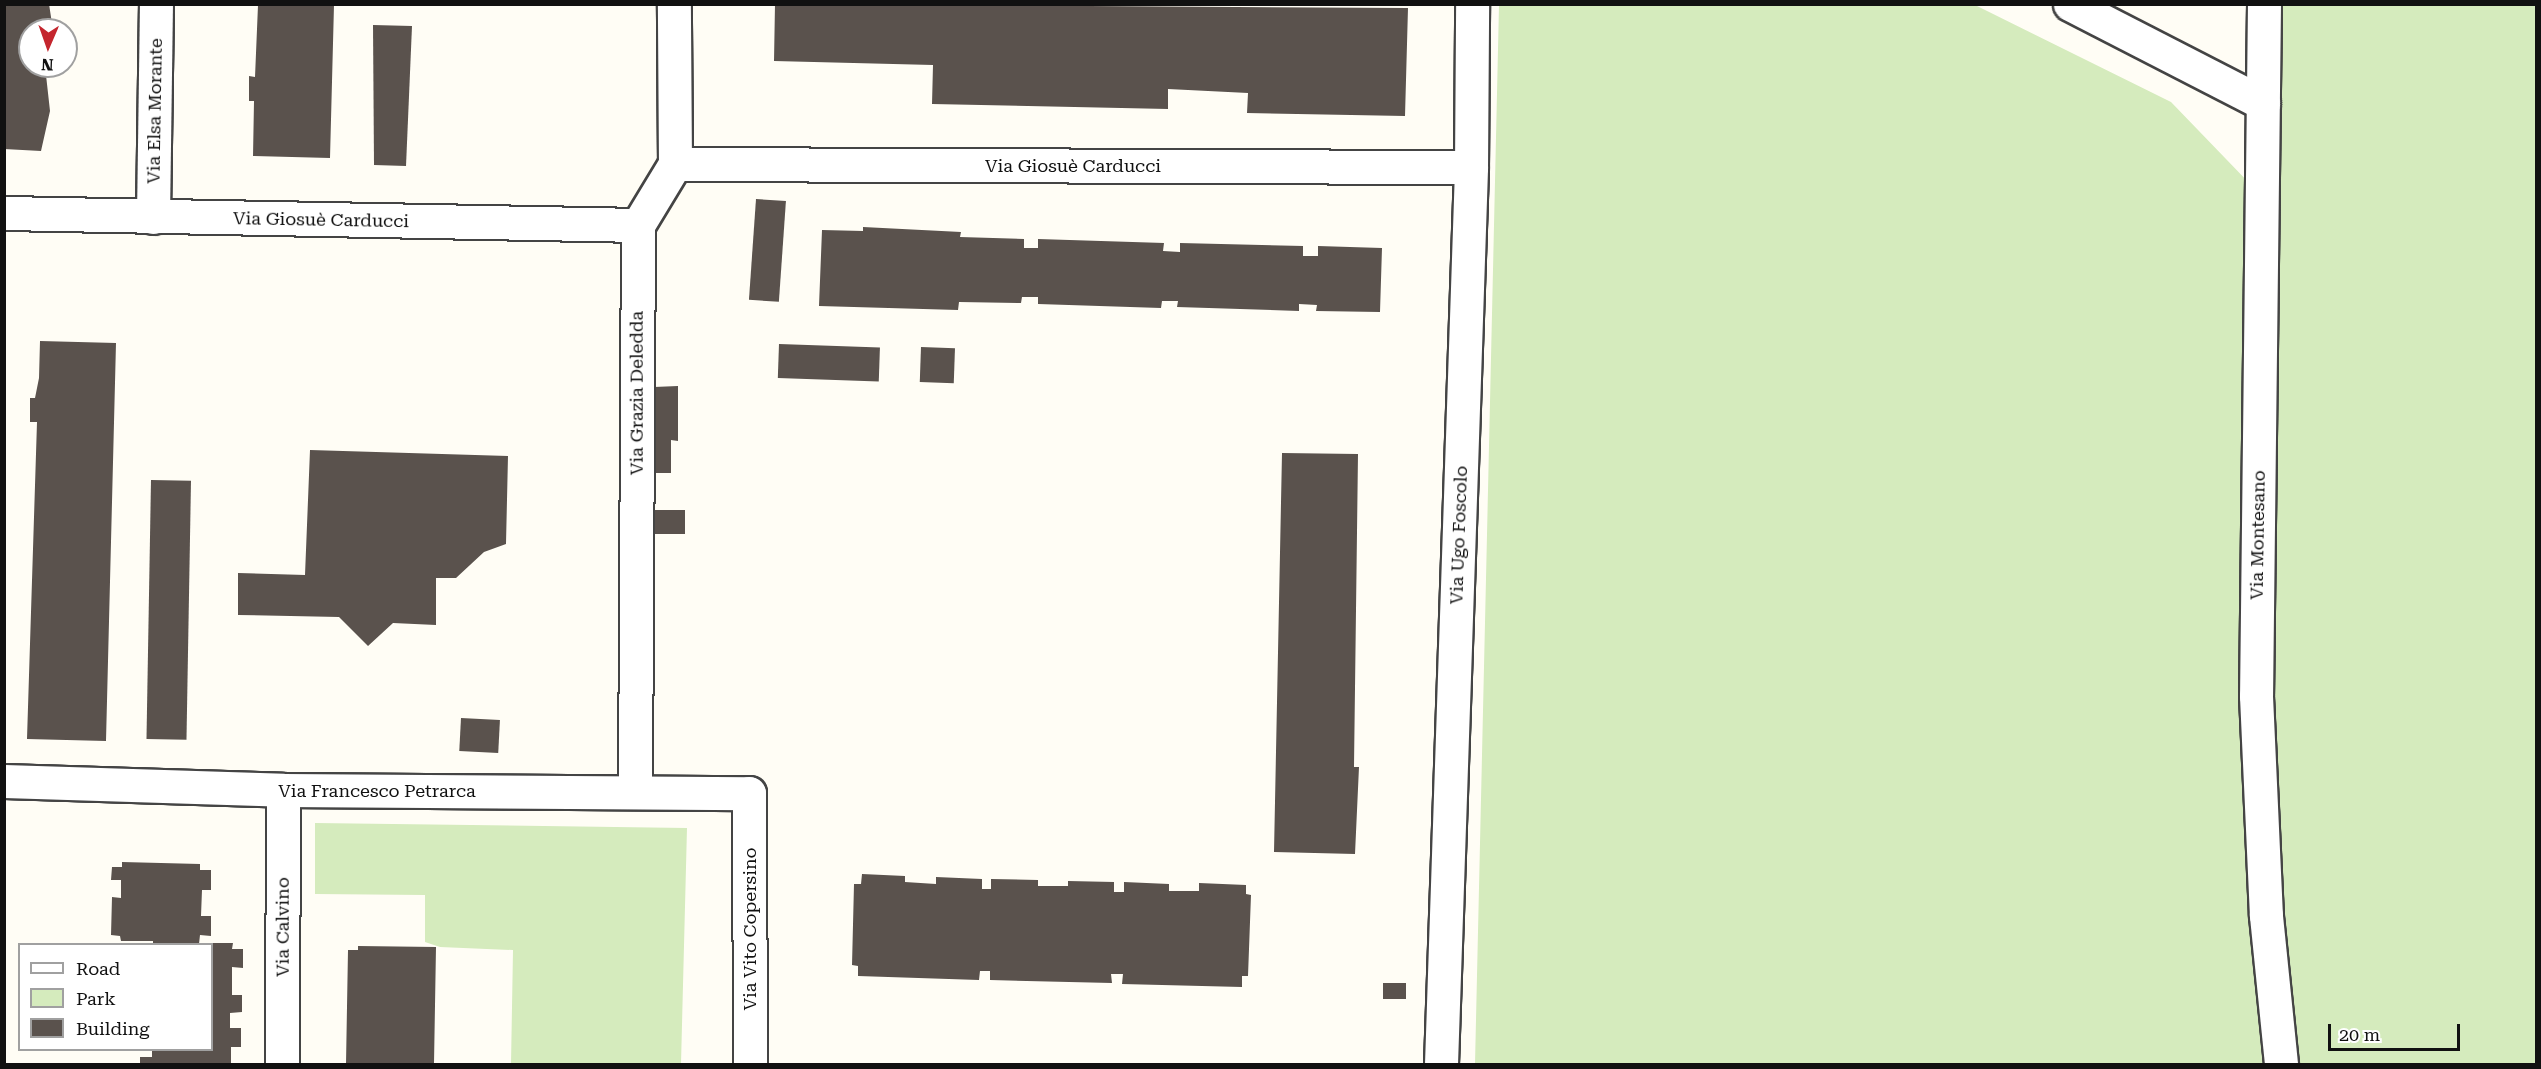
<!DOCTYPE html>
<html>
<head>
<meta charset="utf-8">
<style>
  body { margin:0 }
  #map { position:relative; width:2541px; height:1069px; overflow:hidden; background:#fffdf5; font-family:"Roboto Serif",serif }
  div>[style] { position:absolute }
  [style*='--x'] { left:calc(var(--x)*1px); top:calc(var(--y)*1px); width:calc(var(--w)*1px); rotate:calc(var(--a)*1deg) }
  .green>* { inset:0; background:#d5ebbd }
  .building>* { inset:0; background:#5a524d; transform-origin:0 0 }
  .roads { filter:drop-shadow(2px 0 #444) drop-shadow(-2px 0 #444) drop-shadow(0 2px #444) drop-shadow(0 -2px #444) }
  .street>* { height:33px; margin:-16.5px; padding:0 16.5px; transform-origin:16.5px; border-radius:16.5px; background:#fff }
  span { translate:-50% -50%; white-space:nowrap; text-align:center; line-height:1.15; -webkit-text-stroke:6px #fff; paint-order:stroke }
  .street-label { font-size:18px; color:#111 }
  .frame { position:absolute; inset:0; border:6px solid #111; pointer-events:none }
  .legend { position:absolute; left:18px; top:943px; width:195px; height:108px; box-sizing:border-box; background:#fff; border:2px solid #a0a0a0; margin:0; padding:8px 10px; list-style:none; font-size:18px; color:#111 }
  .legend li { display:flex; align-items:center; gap:12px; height:30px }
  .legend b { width:30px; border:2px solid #a0a0a0 }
  .north { position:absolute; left:18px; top:18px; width:60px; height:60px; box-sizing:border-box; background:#fff; border:2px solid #a0a0a0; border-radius:50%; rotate:182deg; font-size:16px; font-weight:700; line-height:24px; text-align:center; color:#111 }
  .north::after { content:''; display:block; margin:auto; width:21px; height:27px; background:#c4262e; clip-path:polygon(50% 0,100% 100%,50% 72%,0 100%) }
  .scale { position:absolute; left:2328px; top:1024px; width:132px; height:27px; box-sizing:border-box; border:3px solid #111; border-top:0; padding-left:8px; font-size:18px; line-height:21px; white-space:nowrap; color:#111; -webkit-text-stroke:4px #fff; paint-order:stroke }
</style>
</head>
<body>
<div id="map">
  <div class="green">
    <i style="clip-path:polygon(1499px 5px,1975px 5px,2171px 102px,2253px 187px,2261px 5px,2536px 5px,2536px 1064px,1475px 1064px)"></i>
    <i style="clip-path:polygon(315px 823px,687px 828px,681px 1064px,511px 1064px,513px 950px,440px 947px,425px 942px,425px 895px,315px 894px)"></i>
  </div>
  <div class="building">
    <i style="clip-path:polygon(4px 4px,49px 4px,53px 30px,30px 30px,30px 66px,45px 66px,50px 111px,41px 151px,4px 149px)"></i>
    <i style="clip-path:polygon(775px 4px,1408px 8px,1405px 116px,1247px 113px,1248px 93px,1168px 89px,1168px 109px,932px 104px,933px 65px,774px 61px)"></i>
    <i style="clip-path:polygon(258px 5px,334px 5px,330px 158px,253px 156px,254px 101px,249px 101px,249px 76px,255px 77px)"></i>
    <i style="clip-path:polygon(373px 25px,412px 26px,406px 166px,374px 165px)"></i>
    <i style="left:756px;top:199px;width:30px;height:101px;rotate:4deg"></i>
    <i style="clip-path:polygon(863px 227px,961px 232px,960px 237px,1024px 239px,1024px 248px,1038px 248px,1038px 239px,1164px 243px,1163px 251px,1180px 252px,1180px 243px,1303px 246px,1303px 256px,1318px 256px,1318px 246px,1382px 248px,1380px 312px,1316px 311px,1317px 305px,1299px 304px,1299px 311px,1177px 307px,1178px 301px,1162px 301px,1161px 308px,1038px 304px,1038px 297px,1022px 297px,1021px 303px,959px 302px,958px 310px,819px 306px,822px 230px,863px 231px)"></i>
    <i style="clip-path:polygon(40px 341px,116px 343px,106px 741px,27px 739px,37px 422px,30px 422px,30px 398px,35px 398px,39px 378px)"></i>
    <i style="left:779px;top:344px;width:101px;height:34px;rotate:2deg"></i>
    <i style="left:921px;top:347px;width:34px;height:35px;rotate:2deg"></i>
    <i style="clip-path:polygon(678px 386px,678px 441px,671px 440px,671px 473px,655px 473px,654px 454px,641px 454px,640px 410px,655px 410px,654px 387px)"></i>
    <i style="clip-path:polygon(310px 450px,508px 456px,506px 544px,484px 552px,456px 578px,436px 578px,436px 625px,393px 623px,368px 646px,339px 617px,238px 615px,238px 573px,305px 575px)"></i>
    <i style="clip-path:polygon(1282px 453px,1358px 454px,1354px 767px,1359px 767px,1355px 854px,1274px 852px)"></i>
    <i style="left:151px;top:480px;width:40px;height:259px;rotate:1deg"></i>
    <i style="left:644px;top:510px;width:41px;height:24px"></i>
    <i style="left:461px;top:718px;width:39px;height:33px;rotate:3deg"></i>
    <i style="clip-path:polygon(122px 862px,200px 864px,200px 870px,211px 870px,211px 890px,202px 890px,201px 916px,211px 916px,211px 936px,200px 935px,199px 944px,153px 944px,153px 941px,121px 941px,120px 936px,111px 935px,112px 897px,121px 898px,121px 880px,111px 880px,112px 867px,122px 867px)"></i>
    <i style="clip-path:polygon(862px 874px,905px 876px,905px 882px,936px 884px,936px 877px,982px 879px,982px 889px,991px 889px,991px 879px,1038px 880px,1038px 886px,1068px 886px,1068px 881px,1114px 882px,1114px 892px,1124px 892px,1124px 882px,1169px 884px,1169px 891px,1199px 891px,1199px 883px,1246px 885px,1246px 894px,1251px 895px,1248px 976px,1242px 976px,1242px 987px,1122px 984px,1123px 974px,1111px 974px,1112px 983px,990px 980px,990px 971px,980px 971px,979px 980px,858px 976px,858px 966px,852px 965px,854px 884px,861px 884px)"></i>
    <i style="clip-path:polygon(212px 943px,233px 943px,232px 949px,243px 949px,243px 968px,232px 967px,232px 995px,242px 995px,242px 1012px,230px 1013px,230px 1028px,241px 1028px,241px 1047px,231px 1047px,231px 1064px,140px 1064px,140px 1057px,152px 1057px,152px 1050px,212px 1050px)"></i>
    <i style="clip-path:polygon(358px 946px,436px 947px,434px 1064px,346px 1064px,348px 950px,358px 950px)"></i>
    <i style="left:1383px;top:983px;width:23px;height:16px"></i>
  </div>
  <div class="roads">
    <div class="street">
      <i style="--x:2070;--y:4;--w:217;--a:27.2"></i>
      <i style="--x:2264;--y:4;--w:692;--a:90.66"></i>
      <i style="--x:2256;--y:696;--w:220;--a:87.4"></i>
      <i style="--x:2266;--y:916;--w:149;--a:84.2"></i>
      <i style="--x:675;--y:164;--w:796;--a:0.22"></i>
      <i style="--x:4;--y:213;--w:634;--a:1.08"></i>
      <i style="--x:153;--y:217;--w:213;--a:-89.2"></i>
      <i style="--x:4;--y:781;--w:279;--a:1.8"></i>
      <i style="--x:283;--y:790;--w:466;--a:0.4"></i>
      <i style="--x:749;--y:793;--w:271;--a:89.8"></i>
      <i style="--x:635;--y:792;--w:567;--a:-89.7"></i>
      <i style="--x:638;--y:225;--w:71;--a:-58.8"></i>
      <i style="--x:675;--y:164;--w:160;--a:-90.4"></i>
      <i style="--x:282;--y:1064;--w:274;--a:-89.8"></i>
      <i style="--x:1441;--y:1064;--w:898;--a:-88.08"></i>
      <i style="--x:1471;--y:167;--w:163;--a:-89.6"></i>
    </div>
  </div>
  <div class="street-label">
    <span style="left:155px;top:111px;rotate:-89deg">Via Elsa Morante</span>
    <span style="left:1073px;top:166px">Via Giosuè Carducci</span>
    <span style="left:321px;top:220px;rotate:1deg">Via Giosuè Carducci</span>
    <span style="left:637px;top:393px;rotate:-90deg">Via Grazia Deledda</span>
    <span style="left:1459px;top:535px;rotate:-88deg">Via Ugo Foscolo</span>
    <span style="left:2258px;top:535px;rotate:-89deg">Via Montesano</span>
    <span style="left:377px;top:791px">Via Francesco Petrarca</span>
    <span style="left:283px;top:927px;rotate:-90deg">Via Calvino</span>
    <span style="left:750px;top:929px;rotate:-90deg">Via Vito Copersino</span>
  </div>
  <div class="frame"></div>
  <ul class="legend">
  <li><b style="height:8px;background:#fff"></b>Road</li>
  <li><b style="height:16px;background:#d5ebbd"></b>Park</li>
  <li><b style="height:16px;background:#5a524d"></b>Building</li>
  </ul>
  <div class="north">N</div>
  <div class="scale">20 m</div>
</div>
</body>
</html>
